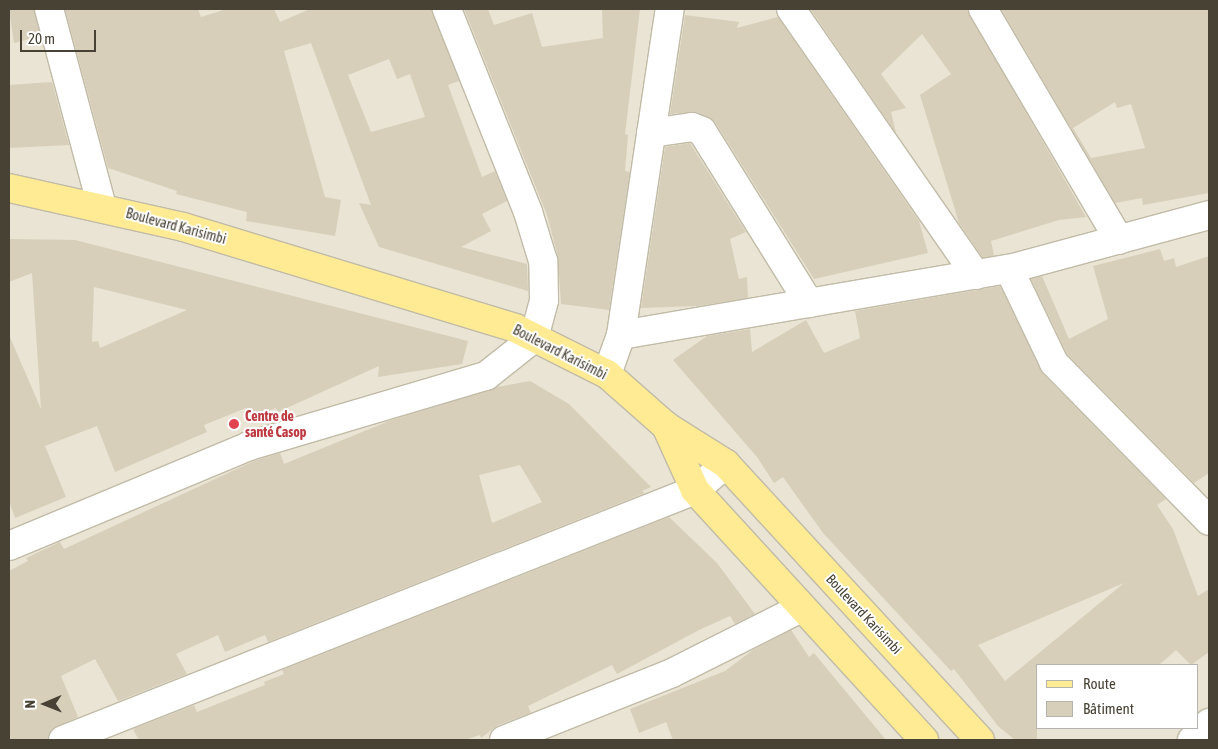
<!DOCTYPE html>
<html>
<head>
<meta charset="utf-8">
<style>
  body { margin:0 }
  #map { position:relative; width:1218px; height:749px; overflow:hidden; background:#f4f1e5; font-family:"Asap Condensed",sans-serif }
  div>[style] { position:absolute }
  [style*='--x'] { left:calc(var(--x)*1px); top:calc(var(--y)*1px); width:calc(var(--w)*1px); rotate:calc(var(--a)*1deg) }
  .residential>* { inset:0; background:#e9e4d3 }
  .building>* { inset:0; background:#d7cfba }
  .roads { filter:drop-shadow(1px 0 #c1bba7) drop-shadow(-1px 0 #c1bba7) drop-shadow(0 1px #c1bba7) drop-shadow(0 -1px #c1bba7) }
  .street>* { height:28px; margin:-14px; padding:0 14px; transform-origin:14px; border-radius:14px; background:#fff }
  .primary>* { height:28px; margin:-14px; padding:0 14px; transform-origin:14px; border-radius:14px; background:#ffeb94 }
  .dots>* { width:14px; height:14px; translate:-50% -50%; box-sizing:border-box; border:2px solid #fff; border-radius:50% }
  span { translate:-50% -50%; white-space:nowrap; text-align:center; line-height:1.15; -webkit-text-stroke:4px #fff; paint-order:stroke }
  .street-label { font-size:14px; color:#484234 }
  .health-label { font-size:14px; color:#be3a42; font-weight:700 }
  .left { translate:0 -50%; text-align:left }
  .frame { position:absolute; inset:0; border:10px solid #484234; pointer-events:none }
  .legend { position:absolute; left:1036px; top:664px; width:162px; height:65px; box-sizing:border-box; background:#fff; border:1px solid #b6b3ae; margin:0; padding:6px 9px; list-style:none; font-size:15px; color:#484234 }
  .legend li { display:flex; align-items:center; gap:10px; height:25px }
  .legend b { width:25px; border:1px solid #b6b3ae }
  .north { position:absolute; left:20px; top:679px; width:50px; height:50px; -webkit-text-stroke:4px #fff; paint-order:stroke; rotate:269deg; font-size:14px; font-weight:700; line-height:20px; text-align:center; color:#484234 }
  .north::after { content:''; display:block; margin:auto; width:18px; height:22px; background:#484234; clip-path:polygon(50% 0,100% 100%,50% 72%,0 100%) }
  .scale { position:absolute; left:20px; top:30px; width:76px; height:22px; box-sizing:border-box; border:2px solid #484234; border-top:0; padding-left:6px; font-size:15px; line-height:18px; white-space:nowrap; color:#484234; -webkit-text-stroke:4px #fff; paint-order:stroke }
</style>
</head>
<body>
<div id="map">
  <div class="residential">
    <i style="clip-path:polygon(evenodd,9px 9px,1209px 9px,1209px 740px,9px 740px,9px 9px,1037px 665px,1197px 665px,1197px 728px,1037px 728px,1037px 665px)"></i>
  </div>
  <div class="building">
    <i style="clip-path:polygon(9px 9px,34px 9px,40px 36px,14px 43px)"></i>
    <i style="clip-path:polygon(evenodd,65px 9px,198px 9px,201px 17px,227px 9px,274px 9px,280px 22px,310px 9px,432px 9px,459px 81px,448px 85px,482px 177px,495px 171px,507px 201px,482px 214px,491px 231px,461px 247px,527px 264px,528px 291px,379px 247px,359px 203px,371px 205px,311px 43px,284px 51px,325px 197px,341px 200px,335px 236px,246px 221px,247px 212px,176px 194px,177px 191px,108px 168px,65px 9px,389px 59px,397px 79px,410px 74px,425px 117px,371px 132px,348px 75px,389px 59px)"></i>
    <i style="clip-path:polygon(464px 9px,488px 9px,494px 25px,532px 13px,542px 47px,603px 38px,602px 9px,640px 9px,625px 134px,628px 135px,625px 171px,630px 172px,609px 310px,561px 304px,558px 257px,547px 215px)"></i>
    <i style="clip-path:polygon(967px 9px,1086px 217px,1059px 220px,991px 241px,994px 256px,983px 258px,959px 223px,920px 95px,951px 74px,922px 34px,881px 74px,906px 108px,891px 112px,896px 133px,811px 10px)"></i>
    <i style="clip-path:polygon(evenodd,1001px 9px,1209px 9px,1209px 193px,1143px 205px,1142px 198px,1115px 203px,1001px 9px,1115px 102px,1117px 108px,1131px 104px,1145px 148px,1091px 158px,1073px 128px,1115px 102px)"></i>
    <i style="clip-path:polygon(685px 15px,739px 22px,737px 28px,778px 17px,919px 221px,928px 253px,814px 279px,715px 122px,697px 112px,670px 114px)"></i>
    <i style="clip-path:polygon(52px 82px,69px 145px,9px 148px,9px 85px)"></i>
    <i style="clip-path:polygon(690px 143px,746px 232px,730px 239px,739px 279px,747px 277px,748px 298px,699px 306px,641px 308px,665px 147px)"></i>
    <i style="clip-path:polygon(evenodd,9px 239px,75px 240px,468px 341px,462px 364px,378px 377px,379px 366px,278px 412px,276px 408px,250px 418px,246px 408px,204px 425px,207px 432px,115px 472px,97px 426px,45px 446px,66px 497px,15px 518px,9px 501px,9px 335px,41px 409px,32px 273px,9px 282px,9px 239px,94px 287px,187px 310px,100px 348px,98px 341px,92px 342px,94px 287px)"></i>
    <i style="clip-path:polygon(1160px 249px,1164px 261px,1174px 258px,1176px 267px,1209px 256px,1209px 473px,1194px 483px,1067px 354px,1031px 279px,1042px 276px,1069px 339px,1108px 319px,1093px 266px)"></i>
    <i style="clip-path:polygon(evenodd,1000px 286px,1043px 374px,1166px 499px,1157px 505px,1173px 529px,1198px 596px,1209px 589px,1209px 652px,1191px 665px,1176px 650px,1159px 665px,1037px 665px,1037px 740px,1015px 740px,998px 726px,954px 669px,951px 671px,823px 533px,783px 477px,774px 483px,757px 457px,673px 360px,707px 336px,750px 329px,752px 352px,806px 320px,824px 353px,860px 338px,855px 311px,1000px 286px,1124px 583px,1005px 681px,978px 645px,1124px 583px)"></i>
    <i style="clip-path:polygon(evenodd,530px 381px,569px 404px,651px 487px,642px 491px,645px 493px,268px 642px,265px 635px,225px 652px,218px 635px,176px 654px,187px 674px,118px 701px,95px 659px,61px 676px,78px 717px,51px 730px,48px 740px,9px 740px,9px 571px,28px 561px,26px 558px,60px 542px,64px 549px,254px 461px,280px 453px,284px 464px,389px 421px,497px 387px,530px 381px,520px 465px,542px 502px,492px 523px,479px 475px,520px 465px)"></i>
    <i style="clip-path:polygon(669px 517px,717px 563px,755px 614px,735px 624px,730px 616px,699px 630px,617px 674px,612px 665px,528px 706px,531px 713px,498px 725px,481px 738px,480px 735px,465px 740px,139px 740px,133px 729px,194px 705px,197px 712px,265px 685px,264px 682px,284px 674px,282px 670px)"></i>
    <i style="clip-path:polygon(791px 630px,809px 657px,814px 653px,886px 740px,673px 740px,666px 722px,639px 733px,630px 709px,725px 671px,753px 650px)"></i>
  </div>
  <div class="roads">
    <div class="street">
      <i style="--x:49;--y:9;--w:205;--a:75"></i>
      <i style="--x:791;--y:9;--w:324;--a:55.2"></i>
      <i style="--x:983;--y:9;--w:268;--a:59.5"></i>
      <i style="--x:651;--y:133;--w:41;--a:-8.3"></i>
      <i style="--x:692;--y:127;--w:11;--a:22"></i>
      <i style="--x:702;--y:131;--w:203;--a:58.1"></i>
      <i style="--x:1009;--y:269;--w:104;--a:64.4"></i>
      <i style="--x:1054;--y:363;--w:221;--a:45.5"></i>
      <i style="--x:621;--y:335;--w:394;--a:-9.7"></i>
      <i style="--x:1009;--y:269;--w:207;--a:-15.1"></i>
      <i style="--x:607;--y:374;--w:41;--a:-70.3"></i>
      <i style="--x:621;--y:335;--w:330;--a:-81.5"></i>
      <i style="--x:9;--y:546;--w:260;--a:-22.6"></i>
      <i style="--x:249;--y:446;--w:247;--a:-16.5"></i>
      <i style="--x:486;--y:376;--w:61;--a:-38.4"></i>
      <i style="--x:534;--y:338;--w:39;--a:-75"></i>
      <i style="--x:544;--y:300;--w:39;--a:-91"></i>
      <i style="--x:543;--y:261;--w:51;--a:-107"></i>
      <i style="--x:528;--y:212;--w:219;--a:-111.8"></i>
      <i style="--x:63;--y:740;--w:680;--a:-21.58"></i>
      <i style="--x:695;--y:490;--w:40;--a:-40"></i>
      <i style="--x:504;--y:740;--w:181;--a:-21.7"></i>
      <i style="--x:672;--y:673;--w:144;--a:-26.7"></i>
      <i style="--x:1192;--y:740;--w:24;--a:-45"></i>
    </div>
    <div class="primary">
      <i style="--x:9;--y:188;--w:178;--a:12.6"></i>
      <i style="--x:183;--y:227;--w:347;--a:16.9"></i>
      <i style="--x:515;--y:328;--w:103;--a:26.6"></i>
      <i style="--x:607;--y:374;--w:79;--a:41.4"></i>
      <i style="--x:666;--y:426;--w:71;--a:32.3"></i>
      <i style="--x:726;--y:464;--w:375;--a:47.4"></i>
      <i style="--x:666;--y:426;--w:70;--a:65.6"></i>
      <i style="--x:695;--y:490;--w:339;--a:47.5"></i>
    </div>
  </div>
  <div class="dots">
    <i style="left:234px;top:424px;background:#e0444e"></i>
  </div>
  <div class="street-label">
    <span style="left:176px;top:226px;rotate:15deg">Boulevard Karisimbi</span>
    <span style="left:560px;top:352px;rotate:27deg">Boulevard Karisimbi</span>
    <span style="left:864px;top:614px;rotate:47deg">Boulevard Karisimbi</span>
  </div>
  <div class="health-label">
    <span class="left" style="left:245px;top:424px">Centre de<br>santé Casop</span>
  </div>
  <div class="frame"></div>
  <ul class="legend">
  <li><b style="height:6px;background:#ffeb94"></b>Route</li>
  <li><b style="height:14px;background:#d7cfba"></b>Bâtiment</li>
  </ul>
  <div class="north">N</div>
  <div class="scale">20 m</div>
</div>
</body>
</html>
